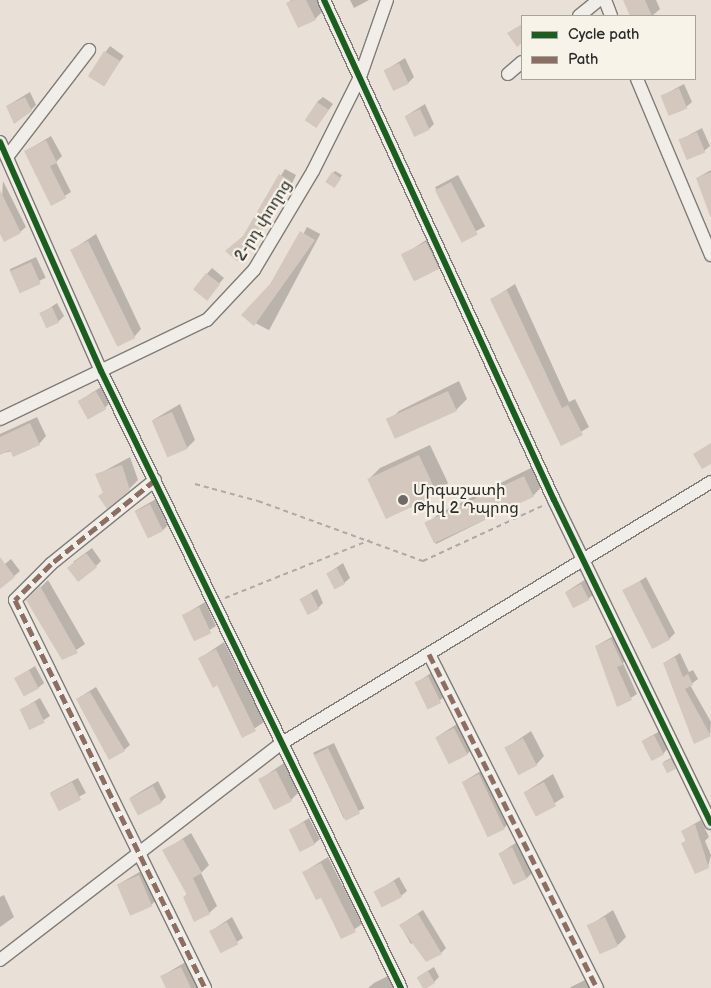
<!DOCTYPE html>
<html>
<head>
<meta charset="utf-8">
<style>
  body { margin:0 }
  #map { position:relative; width:711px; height:988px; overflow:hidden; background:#e9e0d7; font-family:"Balsamiq Sans","Noto Sans Armenian",sans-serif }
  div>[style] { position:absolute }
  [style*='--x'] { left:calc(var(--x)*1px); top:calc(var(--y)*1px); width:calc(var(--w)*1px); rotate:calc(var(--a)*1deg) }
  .shadow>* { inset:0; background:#0003; transform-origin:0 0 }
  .building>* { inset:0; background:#d4c7bd; transform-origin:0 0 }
  .path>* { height:2px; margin-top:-1px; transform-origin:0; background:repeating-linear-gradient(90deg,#adaaa7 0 5px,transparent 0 9px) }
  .roads { filter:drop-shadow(1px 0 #807c78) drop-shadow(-1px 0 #807c78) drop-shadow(0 1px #807c78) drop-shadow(0 -1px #807c78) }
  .minor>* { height:12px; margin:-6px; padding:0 6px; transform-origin:6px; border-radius:6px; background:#f1eeea }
  .quiet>* { height:5px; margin-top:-2.5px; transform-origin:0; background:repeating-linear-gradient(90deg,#8d6e63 0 10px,transparent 0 15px) }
  .cycleway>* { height:6px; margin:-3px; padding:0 3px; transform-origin:3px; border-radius:3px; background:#1b5e20 }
  .dots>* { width:14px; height:14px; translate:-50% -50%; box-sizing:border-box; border:2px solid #f7f3e8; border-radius:50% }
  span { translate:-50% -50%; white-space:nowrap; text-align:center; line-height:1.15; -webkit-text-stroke:4.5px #f7f3e8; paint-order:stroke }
  .street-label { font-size:16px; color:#2b2b2b }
  .poi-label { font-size:16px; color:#2b2b2b }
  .left { translate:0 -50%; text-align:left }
  .legend { position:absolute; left:521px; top:15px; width:175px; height:65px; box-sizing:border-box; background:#f7f3e8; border:1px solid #a5a39c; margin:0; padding:6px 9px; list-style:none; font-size:15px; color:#2b2b2b }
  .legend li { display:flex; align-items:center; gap:10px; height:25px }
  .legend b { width:25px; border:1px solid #a5a39c }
</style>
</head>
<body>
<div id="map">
  <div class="shadow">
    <i style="clip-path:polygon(291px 0,317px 0,322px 12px,315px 19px,287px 4px)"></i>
    <i style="clip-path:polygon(350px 0,369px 0,354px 8px)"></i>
    <i style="clip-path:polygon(624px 0,656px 0,660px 9px,652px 16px,632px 16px)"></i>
    <i style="left:110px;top:46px;width:17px;height:36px;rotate:36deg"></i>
    <i style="clip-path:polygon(405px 58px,414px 77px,408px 83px,386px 70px)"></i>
    <i style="clip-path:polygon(684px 84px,692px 102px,686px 107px,662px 96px)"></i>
    <i style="clip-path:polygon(30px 92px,36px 105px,31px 110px,7px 106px)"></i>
    <i style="clip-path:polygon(323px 97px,333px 104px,316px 127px,317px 102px)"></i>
    <i style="clip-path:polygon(425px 104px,434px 124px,429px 129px,406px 116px)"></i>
    <i style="clip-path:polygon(702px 128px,710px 146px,704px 151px,680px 140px)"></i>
    <i style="clip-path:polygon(51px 136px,62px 156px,56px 162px,71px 192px,52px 204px,26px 151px)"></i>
    <i style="clip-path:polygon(285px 169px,296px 175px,282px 204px,242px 255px,245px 235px)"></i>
    <i style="clip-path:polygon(711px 170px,711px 197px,697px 178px)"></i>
    <i style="clip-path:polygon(335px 171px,342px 175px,337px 183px,333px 173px)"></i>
    <i style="left:458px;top:175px;width:58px;height:26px;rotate:62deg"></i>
    <i style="clip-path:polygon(3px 181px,26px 227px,20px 232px,0 229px)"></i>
    <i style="left:307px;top:227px;width:15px;height:109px;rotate:28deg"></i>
    <i style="clip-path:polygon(96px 234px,141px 329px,134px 337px,72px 250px)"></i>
    <i style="clip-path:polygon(434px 235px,446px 260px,438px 268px,403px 255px)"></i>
    <i style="left:36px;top:257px;width:23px;height:29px;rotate:65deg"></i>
    <i style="clip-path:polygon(212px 268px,224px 278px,210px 294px,194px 289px)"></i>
    <i style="clip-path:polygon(515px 284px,569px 402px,575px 399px,589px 427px,561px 444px,492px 299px)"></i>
    <i style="clip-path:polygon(57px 303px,64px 316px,59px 321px,41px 314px)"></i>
    <i style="clip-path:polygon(459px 381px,467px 399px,456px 410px,388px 422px,399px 411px)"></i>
    <i style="clip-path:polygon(101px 387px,110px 402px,105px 408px,79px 401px)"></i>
    <i style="clip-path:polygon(180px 404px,195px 440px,187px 448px,153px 420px)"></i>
    <i style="clip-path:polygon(37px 417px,46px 436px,39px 444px,0 454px,0 434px)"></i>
    <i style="clip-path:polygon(430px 445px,448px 483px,437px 494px,369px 479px,380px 468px)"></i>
    <i style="clip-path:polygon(130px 457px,138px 480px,129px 489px,99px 496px,104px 492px,97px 475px)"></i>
    <i style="clip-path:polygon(535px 466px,544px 484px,533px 496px,436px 544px,427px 525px,438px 514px)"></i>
    <i style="clip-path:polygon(156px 499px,168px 525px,163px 530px,135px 511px)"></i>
    <i style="clip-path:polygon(92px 548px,101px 561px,96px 566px,73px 562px)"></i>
    <i style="clip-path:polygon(11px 559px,20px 571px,0 588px,0 568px)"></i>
    <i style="clip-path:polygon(343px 563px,350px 578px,344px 583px,327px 574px)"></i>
    <i style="clip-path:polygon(646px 577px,675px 633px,669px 639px,624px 591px)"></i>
    <i style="clip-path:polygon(586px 579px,594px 594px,588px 599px,566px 592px)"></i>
    <i style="clip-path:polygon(48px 580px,85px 644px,63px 659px,28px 600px)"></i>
    <i style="clip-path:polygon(317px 589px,323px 603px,318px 608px,301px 599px)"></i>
    <i style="clip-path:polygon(205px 602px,216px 626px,195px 639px,184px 615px)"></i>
    <i style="clip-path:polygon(617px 634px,627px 658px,623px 663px,637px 694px,618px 706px,596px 646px)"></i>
    <i style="clip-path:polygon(224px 642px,264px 722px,243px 736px,218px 684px,199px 659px)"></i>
    <i style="clip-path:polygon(680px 653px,689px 672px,693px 670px,698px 679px,690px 685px,711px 722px,710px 735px,664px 663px)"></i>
    <i style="clip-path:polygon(35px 666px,44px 683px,38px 688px,16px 678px)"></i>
    <i style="clip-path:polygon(434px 671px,446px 696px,428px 708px,416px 683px)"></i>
    <i style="clip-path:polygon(96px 687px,130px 745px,124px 750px,77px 699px)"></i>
    <i style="clip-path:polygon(40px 698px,50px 716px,31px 728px,22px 709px)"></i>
    <i style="clip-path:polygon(463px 720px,476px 746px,467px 754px,437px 737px)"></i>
    <i style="clip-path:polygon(531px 731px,544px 756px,536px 765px,506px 748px)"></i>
    <i style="clip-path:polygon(660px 731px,668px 748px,663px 754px,642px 741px)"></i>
    <i style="left:334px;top:743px;width:72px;height:23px;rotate:65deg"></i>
    <i style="clip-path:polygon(673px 757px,675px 768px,663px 763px,665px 761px)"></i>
    <i style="clip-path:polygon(284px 763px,299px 792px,291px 800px,259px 780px)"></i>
    <i style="clip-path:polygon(484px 769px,509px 823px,504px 828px,463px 782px)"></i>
    <i style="clip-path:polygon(553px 774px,564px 797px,536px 815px,525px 792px)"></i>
    <i style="left:78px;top:778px;width:17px;height:31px;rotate:62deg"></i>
    <i style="clip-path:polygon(158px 781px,166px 797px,161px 802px,130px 798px)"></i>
    <i style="clip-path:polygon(309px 818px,320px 839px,314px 844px,290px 830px)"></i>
    <i style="clip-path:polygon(701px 820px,709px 837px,705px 841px,711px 855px,708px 867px,683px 844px,686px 840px,682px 831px)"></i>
    <i style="clip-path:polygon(191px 833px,209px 865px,201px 873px,217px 906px,209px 913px,184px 897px,188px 893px,164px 851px)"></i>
    <i style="clip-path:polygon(517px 842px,532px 873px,527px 878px,499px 854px)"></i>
    <i style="clip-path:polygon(328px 857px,362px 924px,342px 938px,322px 896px,304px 872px)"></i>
    <i style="clip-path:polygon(148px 867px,160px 897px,151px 905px,119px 884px)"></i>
    <i style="clip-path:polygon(399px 877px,407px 891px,401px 896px,376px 892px)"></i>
    <i style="clip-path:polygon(4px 895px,14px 917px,0 927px,0 897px)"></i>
    <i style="clip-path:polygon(423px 910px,446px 948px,441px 953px,416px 941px,411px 944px,400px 925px)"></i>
    <i style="clip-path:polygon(613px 910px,626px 937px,618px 945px,589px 926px)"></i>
    <i style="clip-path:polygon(232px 917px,243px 938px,221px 952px,211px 931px)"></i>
    <i style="clip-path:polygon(189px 960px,201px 988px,167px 988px,162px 976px)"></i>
    <i style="clip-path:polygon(434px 967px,439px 977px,434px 982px,418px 977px)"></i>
    <i style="clip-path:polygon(390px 975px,397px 988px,368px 988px,374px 983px)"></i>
    <i style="clip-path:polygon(585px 980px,590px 988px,570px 988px,571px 987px)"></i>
  </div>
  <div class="building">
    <i style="clip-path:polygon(293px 0,306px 0,316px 20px,298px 28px,286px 3px)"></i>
    <i style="clip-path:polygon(623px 0,645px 0,652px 16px,630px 16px)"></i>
    <i style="clip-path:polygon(522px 24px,522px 43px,517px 47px,507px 33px)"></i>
    <i style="left:104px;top:51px;width:19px;height:30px;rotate:32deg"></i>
    <i style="left:399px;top:63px;width:23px;height:17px;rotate:65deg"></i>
    <i style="left:679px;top:88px;width:22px;height:20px;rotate:68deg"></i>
    <i style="clip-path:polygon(25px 97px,32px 111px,14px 124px,6px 106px)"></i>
    <i style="left:317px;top:102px;width:14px;height:22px;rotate:34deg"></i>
    <i style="left:420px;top:109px;width:23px;height:17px;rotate:65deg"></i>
    <i style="left:697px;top:132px;width:22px;height:20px;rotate:68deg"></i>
    <i style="clip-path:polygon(46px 140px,57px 163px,50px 166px,66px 198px,51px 206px,24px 151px)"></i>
    <i style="left:332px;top:172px;width:11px;height:12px;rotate:34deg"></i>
    <i style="clip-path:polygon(711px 172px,711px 216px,710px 216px,696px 178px)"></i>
    <i style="clip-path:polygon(279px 174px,291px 181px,277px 211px,237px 261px,225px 251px,243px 236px)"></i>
    <i style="left:451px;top:182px;width:59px;height:18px;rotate:63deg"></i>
    <i style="clip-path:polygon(0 190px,21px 233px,4px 242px,0 234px)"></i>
    <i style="clip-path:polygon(300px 231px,315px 240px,254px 326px,241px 315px,270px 284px)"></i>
    <i style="left:88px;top:241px;width:108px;height:20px;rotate:64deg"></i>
    <i style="left:426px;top:242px;width:30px;height:28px;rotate:64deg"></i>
    <i style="left:31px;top:262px;width:24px;height:23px;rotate:66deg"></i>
    <i style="left:206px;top:273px;width:18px;height:21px;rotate:38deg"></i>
    <i style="clip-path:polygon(507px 290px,562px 408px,568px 405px,583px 435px,561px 446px,490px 299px)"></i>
    <i style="left:52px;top:307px;width:17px;height:14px;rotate:65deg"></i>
    <i style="left:96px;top:391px;width:21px;height:21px;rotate:61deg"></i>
    <i style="left:448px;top:391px;width:22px;height:68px;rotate:66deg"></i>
    <i style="left:172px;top:412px;width:40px;height:22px;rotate:67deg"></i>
    <i style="clip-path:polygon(30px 423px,40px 445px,13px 457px,10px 450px,0 455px,0 437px)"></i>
    <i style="clip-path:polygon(711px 443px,711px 464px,702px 469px,693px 454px)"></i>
    <i style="left:419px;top:455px;width:44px;height:57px;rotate:65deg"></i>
    <i style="clip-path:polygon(122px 465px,130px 490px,107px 509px,98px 496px,103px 493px,95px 474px)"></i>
    <i style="left:524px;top:476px;width:23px;height:110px;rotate:65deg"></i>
    <i style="left:150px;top:504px;width:30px;height:17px;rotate:64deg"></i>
    <i style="left:86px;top:553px;width:18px;height:24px;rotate:52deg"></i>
    <i style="clip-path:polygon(0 557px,15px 577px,0 589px)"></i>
    <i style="left:337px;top:568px;width:18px;height:12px;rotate:63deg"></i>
    <i style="left:640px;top:581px;width:66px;height:20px;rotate:63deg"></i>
    <i style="left:581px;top:584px;width:18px;height:18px;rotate:63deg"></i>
    <i style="clip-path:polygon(40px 586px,78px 653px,62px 660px,26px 600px)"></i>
    <i style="left:311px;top:593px;width:18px;height:13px;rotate:63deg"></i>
    <i style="left:199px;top:607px;width:29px;height:19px;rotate:65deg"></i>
    <i style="clip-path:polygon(611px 639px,623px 665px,617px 667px,632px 700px,617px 707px,595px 646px)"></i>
    <i style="clip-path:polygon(216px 649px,256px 731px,242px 738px,217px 685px,213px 688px,198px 658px)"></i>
    <i style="clip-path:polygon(675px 657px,683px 677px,688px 674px,693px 685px,685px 689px,711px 736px,694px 744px,663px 663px)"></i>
    <i style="left:29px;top:670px;width:21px;height:17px;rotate:62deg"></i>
    <i style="left:428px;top:676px;width:30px;height:15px;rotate:64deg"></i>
    <i style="clip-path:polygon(90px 692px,125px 751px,109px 760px,76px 699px)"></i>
    <i style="left:35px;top:702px;width:23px;height:17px;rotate:65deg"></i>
    <i style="left:454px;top:728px;width:30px;height:21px;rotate:63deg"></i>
    <i style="left:654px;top:735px;width:22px;height:14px;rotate:63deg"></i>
    <i style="left:523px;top:738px;width:31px;height:21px;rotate:63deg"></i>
    <i style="left:328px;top:748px;width:73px;height:16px;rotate:64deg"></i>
    <i style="left:671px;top:759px;width:11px;height:10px;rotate:63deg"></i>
    <i style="left:276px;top:770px;width:35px;height:20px;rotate:63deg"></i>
    <i style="left:479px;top:774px;width:61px;height:19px;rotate:65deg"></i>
    <i style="left:72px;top:782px;width:20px;height:25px;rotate:63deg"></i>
    <i style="left:544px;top:782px;width:27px;height:23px;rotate:63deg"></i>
    <i style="left:153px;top:786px;width:19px;height:27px;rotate:62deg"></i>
    <i style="left:304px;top:822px;width:25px;height:17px;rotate:64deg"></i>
    <i style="clip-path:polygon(695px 824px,709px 868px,695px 874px,681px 843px,686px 841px,681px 831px)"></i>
    <i style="clip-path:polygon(183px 839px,202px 873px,193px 878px,210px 914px,194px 922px,183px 897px,187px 895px,162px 850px)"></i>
    <i style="left:512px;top:847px;width:35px;height:15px;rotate:65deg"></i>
    <i style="clip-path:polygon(321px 863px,356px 932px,341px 939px,321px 898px,316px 900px,302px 872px)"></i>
    <i style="left:139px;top:875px;width:34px;height:24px;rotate:67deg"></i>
    <i style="left:394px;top:881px;width:18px;height:23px;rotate:63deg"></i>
    <i style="clip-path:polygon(418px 914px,442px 954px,426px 962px,399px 925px)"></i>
    <i style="left:605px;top:917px;width:32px;height:20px;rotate:66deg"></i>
    <i style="left:227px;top:922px;width:25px;height:20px;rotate:63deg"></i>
    <i style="clip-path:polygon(181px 967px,191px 988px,166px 988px,160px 976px)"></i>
    <i style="left:428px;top:971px;width:14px;height:13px;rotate:60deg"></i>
  </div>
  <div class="path">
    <i style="--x:195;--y:484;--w:65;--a:15.1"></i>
    <i style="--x:258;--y:501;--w:176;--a:20"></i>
    <i style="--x:423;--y:561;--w:131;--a:-24.8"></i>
    <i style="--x:225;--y:598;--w:156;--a:-21.8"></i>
  </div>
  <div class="roads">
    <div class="minor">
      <i style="--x:324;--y:0;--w:550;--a:65.3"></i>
      <i style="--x:554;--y:500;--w:359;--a:64.1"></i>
      <i style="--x:605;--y:0;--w:17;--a:69"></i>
      <i style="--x:579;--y:16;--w:26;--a:-39"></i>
      <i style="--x:508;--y:74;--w:18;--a:-41"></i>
      <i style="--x:637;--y:79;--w:191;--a:67.2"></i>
      <i style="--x:0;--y:142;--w:250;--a:66.2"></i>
      <i style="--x:101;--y:371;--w:686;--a:64.07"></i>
      <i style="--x:7;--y:157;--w:135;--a:-52.5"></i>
      <i style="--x:0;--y:419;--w:229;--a:-25.6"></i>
      <i style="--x:207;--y:320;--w:69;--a:-46.8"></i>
      <i style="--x:254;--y:270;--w:115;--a:-59.2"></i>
      <i style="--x:313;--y:171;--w:105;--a:-63.4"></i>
      <i style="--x:360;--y:77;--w:82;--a:-70.7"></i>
      <i style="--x:155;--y:480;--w:134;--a:141.1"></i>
      <i style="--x:51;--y:564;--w:51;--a:135"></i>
      <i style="--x:15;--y:600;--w:432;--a:63.9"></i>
      <i style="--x:429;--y:654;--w:374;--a:63.3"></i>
      <i style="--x:0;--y:960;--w:356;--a:-37.6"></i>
      <i style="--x:282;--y:743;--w:502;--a:-31.32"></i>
    </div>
  </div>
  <div class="quiet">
    <i style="--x:155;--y:480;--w:134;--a:141.1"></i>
    <i style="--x:51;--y:564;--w:51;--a:135"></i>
    <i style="--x:15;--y:600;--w:432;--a:63.9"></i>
    <i style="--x:429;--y:654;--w:374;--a:63.3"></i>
  </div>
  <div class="cycleway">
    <i style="--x:324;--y:0;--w:550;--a:65.3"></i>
    <i style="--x:554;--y:500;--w:359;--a:64.1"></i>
    <i style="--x:0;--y:142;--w:250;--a:66.2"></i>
    <i style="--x:101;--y:371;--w:686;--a:64.07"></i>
  </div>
  <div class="dots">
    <i style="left:403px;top:500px;background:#6e6a67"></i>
  </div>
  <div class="street-label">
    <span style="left:264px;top:221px;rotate:-58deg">2-րդ փողոց</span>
  </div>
  <div class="poi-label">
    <span class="left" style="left:413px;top:500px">Մրգաշատի<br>Թիվ 2 Դպրոց</span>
  </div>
  <ul class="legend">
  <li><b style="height:6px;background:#1b5e20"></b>Cycle path</li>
  <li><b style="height:6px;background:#8d6e63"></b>Path</li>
  </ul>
</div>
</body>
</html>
